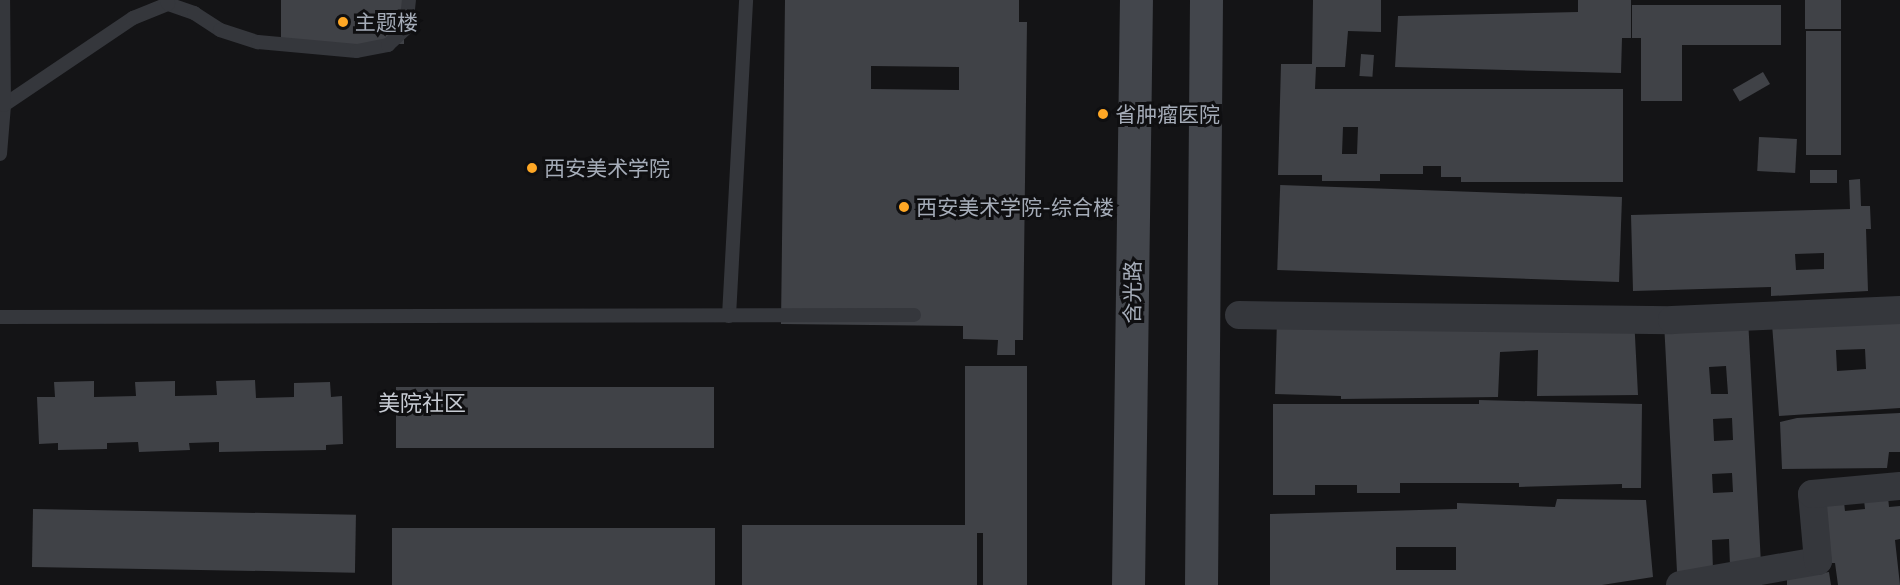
<!DOCTYPE html>
<html>
<head>
<meta charset="utf-8">
<style>
  body { margin:0 }
  #map { position:relative; width:1900px; height:585px; overflow:hidden; background:#141416; font-family:Mulish,"Noto Sans SC",sans-serif }
  div>[style] { position:absolute }
  [style*='--x'] { left:calc(var(--x)*1px); top:calc(var(--y)*1px); width:calc(var(--w)*1px); rotate:calc(var(--a)*1deg) }
  .building>* { inset:0; background:#404247; transform-origin:0 0 }
  .service>* { height:14px; margin:-7px; padding:0 7px; transform-origin:7px; border-radius:7px; background:#35373c }
  .minor>* { height:28px; margin:-14px; padding:0 14px; transform-origin:14px; border-radius:14px; background:#35373c }
  .secondary>* { height:33px; margin:-16.5px; padding:0 16.5px; transform-origin:16.5px; border-radius:16.5px; background:#43464c }
  .dots>* { width:16px; height:16px; translate:-50% -50%; box-sizing:border-box; border:3px solid #0f0f11; border-radius:50% }
  span { translate:-50% -50%; white-space:nowrap; text-align:center; line-height:1.15; -webkit-text-stroke:6px #0f0f11; paint-order:stroke }
  .poi-label { font-size:21px; color:#a5acb8 }
  .left { translate:0 -50%; text-align:left }
  .street-label { font-size:21px; color:#a5acb8 }
  .neighbourhood-label { font-size:22px; color:#c7cbd3 }
</style>
</head>
<body>
<div id="map">
  <div class="building">
    <i style="left:281px;top:0;width:123px;height:44px"></i>
    <i style="clip-path:polygon(evenodd,785px 0,1019px 0,1019px 22px,1027px 22px,1023px 340px,1015px 340px,1015px 355px,997px 355px,998px 340px,963px 339px,963px 326px,781px 324px,785px 0,871px 66px,959px 67px,959px 90px,871px 89px,871px 66px)"></i>
    <i style="clip-path:polygon(evenodd,1313px 0,1381px 0,1381px 32px,1348px 31px,1345px 67px,1316px 67px,1315px 89px,1623px 89px,1623px 182px,1461px 182px,1461px 177px,1441px 177px,1441px 166px,1423px 166px,1423px 174px,1380px 174px,1380px 181px,1322px 181px,1322px 175px,1278px 175px,1281px 64px,1312px 64px,1313px 0,1343px 127px,1358px 127px,1357px 154px,1342px 154px,1343px 127px)"></i>
    <i style="clip-path:polygon(1578px 0,1631px 0,1631px 38px,1622px 38px,1621px 73px,1395px 67px,1398px 16px,1578px 12px)"></i>
    <i style="left:1805px;top:0;width:36px;height:29px"></i>
    <i style="clip-path:polygon(1632px 5px,1781px 5px,1781px 45px,1682px 45px,1682px 101px,1641px 101px,1641px 38px,1632px 38px)"></i>
    <i style="left:1806px;top:31px;width:35px;height:124px"></i>
    <i style="left:1361px;top:54px;width:13px;height:22px;rotate:4deg"></i>
    <i style="left:1763px;top:72px;width:14px;height:35px;rotate:60deg"></i>
    <i style="left:1759px;top:137px;width:38px;height:34px;rotate:3deg"></i>
    <i style="left:1810px;top:170px;width:27px;height:13px"></i>
    <i style="clip-path:polygon(evenodd,1860px 179px,1861px 206px,1870px 206px,1871px 229px,1866px 229px,1868px 291px,1771px 296px,1771px 287px,1633px 291px,1631px 215px,1850px 209px,1849px 180px,1860px 179px,1824px 253px,1824px 269px,1796px 270px,1795px 254px,1824px 253px)"></i>
    <i style="left:1622px;top:197px;width:85px;height:342px;rotate:92deg"></i>
    <i style="clip-path:polygon(evenodd,1900px 315px,1900px 408px,1779px 416px,1772px 324px,1900px 315px,1865px 349px,1866px 369px,1837px 371px,1836px 350px,1865px 349px)"></i>
    <i style="clip-path:polygon(1634px 317px,1638px 395px,1537px 396px,1538px 350px,1500px 352px,1498px 397px,1341px 399px,1341px 396px,1275px 394px,1277px 318px)"></i>
    <i style="clip-path:polygon(evenodd,1748px 318px,1761px 564px,1730px 566px,1729px 539px,1712px 540px,1713px 570px,1677px 572px,1664px 322px,1748px 318px,1726px 366px,1728px 394px,1711px 394px,1709px 367px,1726px 366px,1748px 318px,1732px 418px,1733px 440px,1714px 441px,1713px 419px,1732px 418px,1748px 318px,1732px 473px,1733px 492px,1713px 493px,1712px 474px,1732px 473px)"></i>
    <i style="clip-path:polygon(965px 366px,1027px 366px,1027px 585px,983px 585px,983px 533px,977px 533px,977px 585px,742px 585px,742px 525px,965px 525px)"></i>
    <i style="clip-path:polygon(255px 380px,256px 398px,294px 397px,294px 383px,330px 382px,331px 397px,342px 396px,343px 444px,326px 445px,326px 450px,219px 452px,219px 442px,189px 443px,190px 450px,139px 452px,138px 442px,107px 443px,107px 449px,58px 450px,58px 443px,39px 444px,37px 397px,55px 397px,54px 382px,94px 381px,94px 397px,136px 396px,135px 382px,175px 381px,175px 396px,217px 395px,216px 381px)"></i>
    <i style="left:396px;top:387px;width:318px;height:61px"></i>
    <i style="clip-path:polygon(1479px 400px,1642px 404px,1641px 488px,1622px 488px,1622px 484px,1519px 487px,1519px 483px,1400px 483px,1400px 493px,1357px 493px,1357px 485px,1315px 485px,1315px 495px,1273px 495px,1273px 404px,1479px 404px)"></i>
    <i style="clip-path:polygon(1900px 413px,1900px 452px,1889px 452px,1887px 468px,1782px 469px,1780px 422px,1797px 418px)"></i>
    <i style="clip-path:polygon(1888px 497px,1889px 507px,1900px 506px,1900px 539px,1895px 540px,1900px 585px,1838px 585px,1835px 563px,1829px 563px,1823px 503px,1844px 502px,1845px 511px,1865px 509px,1864px 500px)"></i>
    <i style="clip-path:polygon(evenodd,1557px 499px,1646px 500px,1653px 577px,1602px 585px,1270px 585px,1270px 514px,1457px 509px,1457px 503px,1555px 507px,1557px 499px,1396px 547px,1456px 547px,1456px 570px,1396px 570px,1396px 547px)"></i>
    <i style="left:33px;top:509px;width:323px;height:58px;rotate:1deg"></i>
    <i style="left:392px;top:528px;width:323px;height:57px"></i>
    <i style="clip-path:polygon(1829px 572px,1831px 585px,1787px 585px,1787px 578px)"></i>
  </div>
  <div class="service">
    <i style="--x:168;--y:4;--w:28;--a:19"></i>
    <i style="--x:194;--y:13;--w:31;--a:33"></i>
    <i style="--x:220;--y:30;--w:40;--a:18"></i>
    <i style="--x:258;--y:42;--w:99;--a:5.2"></i>
    <i style="--x:357;--y:51;--w:32;--a:-11"></i>
    <i style="--x:388;--y:45;--w:25;--a:-43"></i>
    <i style="--x:406;--y:28;--w:28;--a:-84"></i>
    <i style="--x:4;--y:105;--w:156;--a:-34"></i>
    <i style="--x:133;--y:18;--w:38;--a:-22"></i>
    <i style="--x:168;--y:4;--w:4;--a:-104"></i>
    <i style="--x:0;--y:154;--w:49;--a:-85.3"></i>
    <i style="--x:4;--y:105;--w:105;--a:-90.5"></i>
    <i style="--x:729;--y:316;--w:316;--a:-86.9"></i>
    <i style="--x:0;--y:317;--w:914;--a:-0.13"></i>
  </div>
  <div class="minor">
    <i style="--x:1239;--y:315;--w:433;--a:0.7"></i>
    <i style="--x:1672;--y:320;--w:228;--a:-2.5"></i>
    <i style="--x:1680;--y:585;--w:140;--a:-9.9"></i>
    <i style="--x:1818;--y:561;--w:67;--a:-95.1"></i>
    <i style="--x:1812;--y:494;--w:88;--a:-5.2"></i>
  </div>
  <div class="secondary">
    <i style="--x:1128;--y:585;--w:585;--a:-89.22"></i>
    <i style="--x:1201;--y:585;--w:585;--a:-89.51"></i>
  </div>
  <div class="dots">
    <i style="left:343px;top:22px;background:#fea725"></i>
    <i style="left:1103px;top:114px;background:#fea725"></i>
    <i style="left:532px;top:168px;background:#fea725"></i>
    <i style="left:904px;top:207px;background:#fea725"></i>
  </div>
  <div class="poi-label">
    <span class="left" style="left:355px;top:22px">主题楼</span>
    <span class="left" style="left:1115px;top:114px">省肿瘤医院</span>
    <span class="left" style="left:544px;top:168px">西安美术学院</span>
    <span class="left" style="left:916px;top:207px">西安美术学院-综合楼</span>
  </div>
  <div class="street-label">
    <span style="left:1132px;top:292px;rotate:-89deg">含光路</span>
  </div>
  <div class="neighbourhood-label">
    <span style="left:422px;top:404px">美院社区</span>
  </div>
</div>
</body>
</html>
